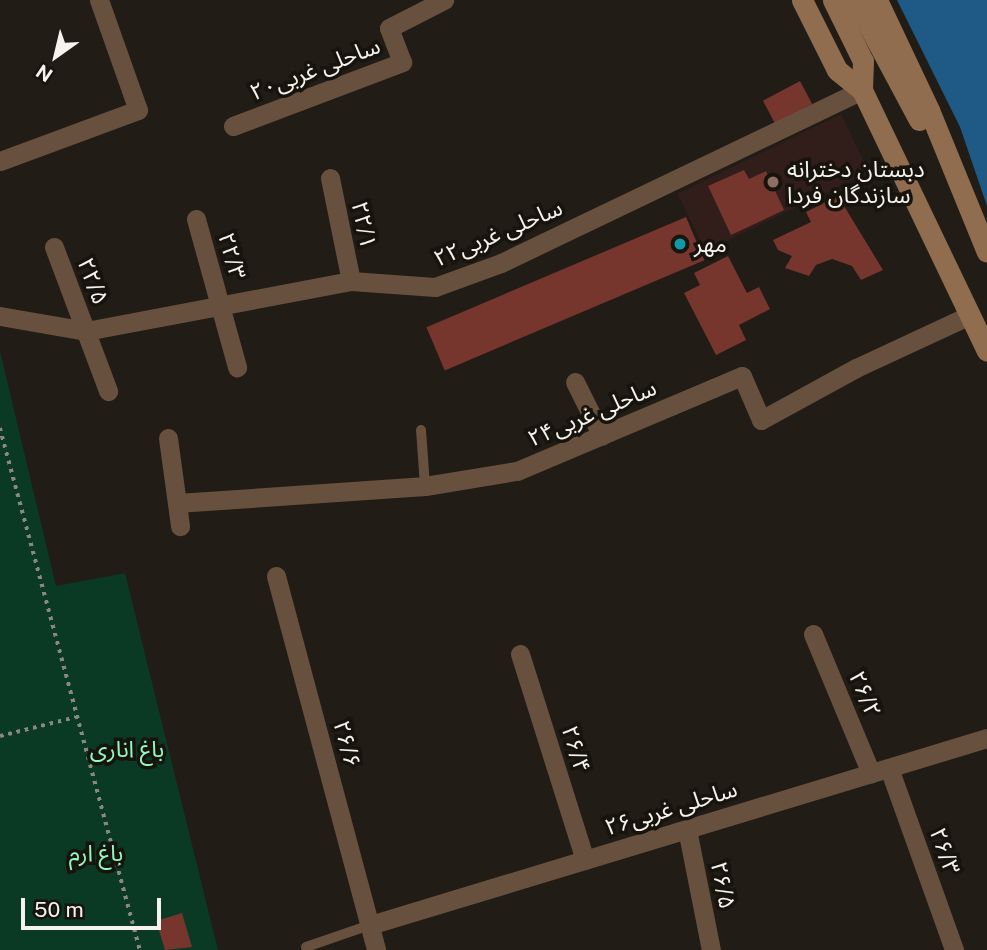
<!DOCTYPE html>
<html>
<head>
<meta charset="utf-8">
<style>
  body { margin:0 }
  #map { position:relative; width:987px; height:950px; overflow:hidden; background:#211c15; font-family:"Public Sans","Noto Sans Arabic",sans-serif }
  div>[style] { position:absolute }
  [style*='--x'] { left:calc(var(--x)*1px); top:calc(var(--y)*1px); width:calc(var(--w)*1px); rotate:calc(var(--a)*1deg) }
  .education>* { inset:0; background:#311e1a; transform-origin:0 0 }
  .green>* { inset:0; background:#0a3924 }
  .water>* { inset:0; background:#1e5a85 }
  .building>* { inset:0; background:#76352d; transform-origin:0 0 }
  .path>* { height:3.5px; margin-top:-1.75px; transform-origin:0; background:repeating-linear-gradient(90deg,#8b8781 0 3.5px,transparent 0 8.5px) }
  .service>* { height:10px; margin:-5px; padding:0 5px; transform-origin:5px; border-radius:5px; background:#67503d }
  .minor>* { height:19px; margin:-9.5px; padding:0 9.5px; transform-origin:9.5px; border-radius:9.5px; background:#67503d }
  .secondary>* { height:21px; margin:-10.5px; padding:0 10.5px; transform-origin:10.5px; border-radius:10.5px; background:#916d4f }
  .dots>* { width:19px; height:19px; translate:-50% -50%; box-sizing:border-box; border:4px solid #17130d; border-radius:50% }
  span { translate:-50% -50%; white-space:nowrap; text-align:center; line-height:1.15; -webkit-text-stroke:7px #17130d; paint-order:stroke }
  .street-label { font-size:23px; color:#f6f3ee }
  .poi-label { font-size:23px; color:#f6f3ee }
  .left { translate:0 -50%; text-align:left }
  .park-label { font-size:23px; color:#93f9c2 }
  .north { position:absolute; left:21px; top:21px; width:70px; height:70px; -webkit-text-stroke:5px #17130d; paint-order:stroke; rotate:214deg; font-size:19px; font-weight:700; line-height:28px; text-align:center; color:#f6f3ee }
  .north::after { content:''; display:block; margin:auto; width:24px; height:32px; background:#f6f3ee; clip-path:polygon(50% 0,100% 100%,50% 72%,0 100%) }
  .scale { position:absolute; left:21px; top:898px; width:140px; height:32px; box-sizing:border-box; border:4px solid #f6f3ee; border-top:0; padding-left:9px; font-size:21px; line-height:24px; white-space:nowrap; color:#f6f3ee; -webkit-text-stroke:5px #17130d; paint-order:stroke }
</style>
</head>
<body>
<div id="map">
  <div class="education">
    <i style="left:841px;top:114px;width:64px;height:182px;rotate:64deg"></i>
  </div>
  <div class="green">
    <i style="clip-path:polygon(0 351px,56px 586px,125px 573px,218px 950px,0 950px)"></i>
  </div>
  <div class="water">
    <i style="clip-path:polygon(897px 0,987px 0,987px 206px,960px 127px)"></i>
  </div>
  <div class="building">
    <i style="left:800px;top:81px;width:26px;height:42px;rotate:62deg"></i>
    <i style="clip-path:polygon(744px 170px,749px 179px,766px 171px,784px 210px,731px 235px,708px 186px)"></i>
    <i style="clip-path:polygon(838px 196px,883px 270px,861px 280px,852px 266px,832px 259px,816px 265px,809px 276px,785px 268px,792px 256px,778px 250px,773px 240px,811px 222px,806px 212px)"></i>
    <i style="left:686px;top:217px;width:47px;height:282px;rotate:67deg"></i>
    <i style="clip-path:polygon(728px 256px,747px 293px,759px 287px,770px 309px,739px 325px,746px 340px,716px 355px,684px 293px,700px 285px,694px 273px)"></i>
    <i style="clip-path:polygon(182px 913px,192px 947px,165px 950px,156px 921px)"></i>
  </div>
  <div class="path">
    <i style="--x:0;--y:428;--w:540;--a:74.99"></i>
    <i style="--x:0;--y:736;--w:78;--a:-14"></i>
  </div>
  <div class="service">
    <i style="--x:421;--y:430;--w:56;--a:85.9"></i>
    <i style="--x:306;--y:947;--w:68;--a:-19"></i>
  </div>
  <div class="minor">
    <i style="--x:233;--y:126;--w:181;--a:-20.7"></i>
    <i style="--x:402;--y:62;--w:36;--a:-111"></i>
    <i style="--x:389;--y:28;--w:62;--a:-27"></i>
    <i style="--x:0;--y:161;--w:147;--a:-20.3"></i>
    <i style="--x:138;--y:110;--w:117;--a:-109.5"></i>
    <i style="--x:330;--y:178;--w:105;--a:78.5"></i>
    <i style="--x:196;--y:219;--w:154;--a:74.5"></i>
    <i style="--x:54;--y:247;--w:154;--a:69.4"></i>
    <i style="--x:0;--y:316;--w:87;--a:9.9"></i>
    <i style="--x:86;--y:331;--w:270;--a:-10.7"></i>
    <i style="--x:351;--y:281;--w:84;--a:4.1"></i>
    <i style="--x:435;--y:287;--w:70;--a:-20"></i>
    <i style="--x:501;--y:263;--w:400;--a:-25.6"></i>
    <i style="--x:575;--y:382;--w:60;--a:63.4"></i>
    <i style="--x:168;--y:438;--w:89;--a:82.2"></i>
    <i style="--x:177;--y:503;--w:249;--a:-3.9"></i>
    <i style="--x:425;--y:486;--w:93;--a:-9.3"></i>
    <i style="--x:517;--y:471;--w:244;--a:-22.9"></i>
    <i style="--x:742;--y:376;--w:48;--a:66.6"></i>
    <i style="--x:761;--y:420;--w:108;--a:-28.7"></i>
    <i style="--x:856;--y:368;--w:126;--a:-24.9"></i>
    <i style="--x:276;--y:576;--w:387;--a:75"></i>
    <i style="--x:813;--y:634;--w:151;--a:67.4"></i>
    <i style="--x:520;--y:654;--w:216;--a:72.5"></i>
    <i style="--x:889;--y:768;--w:193;--a:70.3"></i>
    <i style="--x:687;--y:829;--w:123;--a:78.8"></i>
    <i style="--x:370;--y:925;--w:645;--a:-16.86"></i>
  </div>
  <div class="secondary">
    <i style="--x:802;--y:0;--w:78;--a:63.4"></i>
    <i style="--x:837;--y:70;--w:32;--a:39"></i>
    <i style="--x:862;--y:90;--w:289;--a:64.4"></i>
    <i style="--x:833;--y:0;--w:68;--a:63.8"></i>
    <i style="--x:863;--y:61;--w:29;--a:92"></i>
    <i style="--x:855;--y:0;--w:136;--a:61.9"></i>
    <i style="--x:877;--y:0;--w:122;--a:64.7"></i>
    <i style="--x:929;--y:110;--w:153;--a:67.8"></i>
  </div>
  <div class="dots">
    <i style="left:773px;top:182px;background:#8d6e63"></i>
    <i style="left:680px;top:244px;background:#0f9aa8"></i>
  </div>
  <div class="street-label">
    <span style="left:315px;top:69px;rotate:-21deg">ساحلی غربی۲۰</span>
    <span style="left:364px;top:225px;rotate:78deg">۲۲/۱</span>
    <span style="left:498px;top:233px;rotate:-23deg">ساحلی غربی۲۲</span>
    <span style="left:232px;top:256px;rotate:74deg">۲۲/۳</span>
    <span style="left:93px;top:281px;rotate:69deg">۲۲/۵</span>
    <span style="left:592px;top:413px;rotate:-23deg">ساحلی غربی۲۴</span>
    <span style="left:865px;top:694px;rotate:67deg">۲۶/۲</span>
    <span style="left:347px;top:744px;rotate:75deg">۲۶/۶</span>
    <span style="left:576px;top:749px;rotate:73deg">۲۶/۴</span>
    <span style="left:671px;top:808px;rotate:-17deg">ساحلی غربی۲۶</span>
    <span style="left:945px;top:851px;rotate:70deg">۲۶/۳</span>
    <span style="left:723px;top:885px;rotate:79deg">۲۶/۵</span>
  </div>
  <div class="poi-label">
    <span class="left" style="left:787px;top:182px">دبستان دخترانه<br>سازندگان فردا</span>
    <span class="left" style="left:694px;top:244px">مهر</span>
  </div>
  <div class="park-label">
    <span style="left:127px;top:749px">باغ اناری</span>
    <span style="left:96px;top:853px">باغ ارم</span>
  </div>
  <div class="north">N</div>
  <div class="scale">50 m</div>
</div>
</body>
</html>
